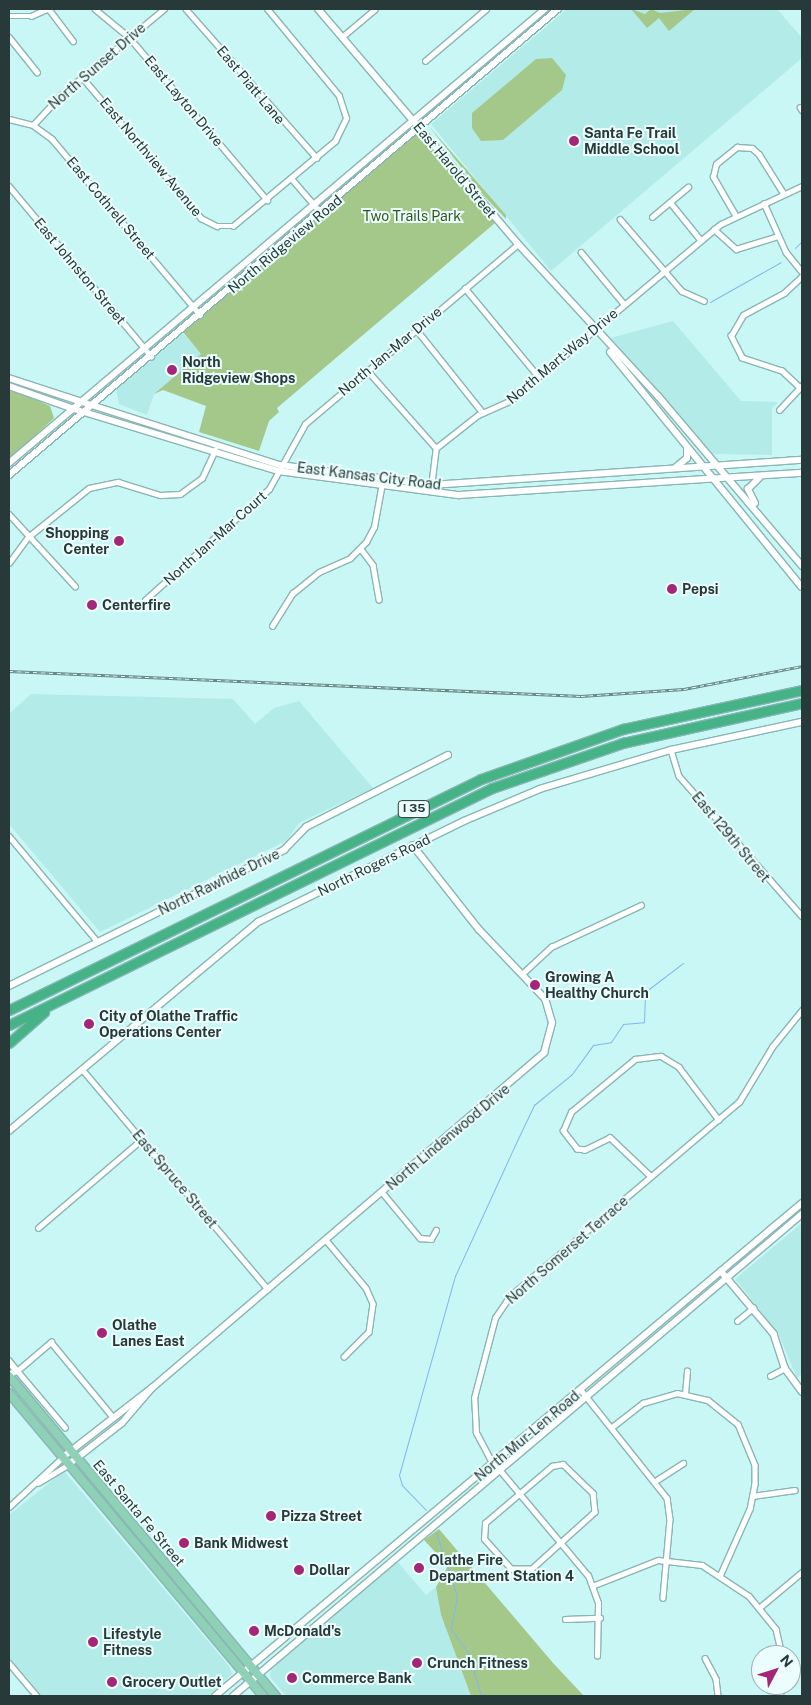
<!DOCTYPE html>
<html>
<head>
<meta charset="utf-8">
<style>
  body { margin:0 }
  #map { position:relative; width:811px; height:1705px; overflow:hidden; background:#c8f7f5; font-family:"Public Sans",sans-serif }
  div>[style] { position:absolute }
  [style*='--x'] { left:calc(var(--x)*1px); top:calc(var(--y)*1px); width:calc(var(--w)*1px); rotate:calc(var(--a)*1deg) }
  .built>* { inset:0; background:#b3ebe9 }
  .green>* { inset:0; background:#a4c88a }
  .stream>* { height:1px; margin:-0.5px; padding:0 0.5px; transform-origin:0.5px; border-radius:0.5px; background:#84b5f1 }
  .roads { filter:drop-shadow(1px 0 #89b6b4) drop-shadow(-1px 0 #89b6b4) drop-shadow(0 1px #89b6b4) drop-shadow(0 -1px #89b6b4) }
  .minor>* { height:4.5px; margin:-2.25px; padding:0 2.25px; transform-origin:2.25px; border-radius:2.25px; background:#fff }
  .tertiary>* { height:5.5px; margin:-2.75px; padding:0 2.75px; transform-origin:2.75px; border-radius:2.75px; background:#fff }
  .secondary>* { height:6px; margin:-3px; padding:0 3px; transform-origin:3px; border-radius:3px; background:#fff }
  .primary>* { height:8px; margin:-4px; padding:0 4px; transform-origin:4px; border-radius:4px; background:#8fd1b6 }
  .motorway>* { height:9px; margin:-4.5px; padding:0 4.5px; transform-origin:4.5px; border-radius:4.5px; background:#45b386 }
  .rail>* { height:3px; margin-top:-1.5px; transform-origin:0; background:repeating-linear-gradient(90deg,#ebfefd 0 4px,#678584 0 8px); box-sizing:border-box; border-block:1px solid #678584 }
  .dots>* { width:14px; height:14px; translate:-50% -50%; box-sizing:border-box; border:2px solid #ebfefd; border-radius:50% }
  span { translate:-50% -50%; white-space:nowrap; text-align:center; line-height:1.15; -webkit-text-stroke:4px #ebfefd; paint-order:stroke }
  .shield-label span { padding:1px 4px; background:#ebfefd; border:1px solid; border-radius:4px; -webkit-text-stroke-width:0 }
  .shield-label { font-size:12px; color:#273a39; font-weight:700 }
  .street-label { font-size:14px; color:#273a39 }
  .poi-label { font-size:14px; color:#273a39; font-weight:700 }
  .left { translate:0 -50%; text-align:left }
  .right { translate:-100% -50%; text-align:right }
  .park-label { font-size:14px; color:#365519 }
  .frame { position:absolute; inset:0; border:10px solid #273a39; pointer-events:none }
  .north { position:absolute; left:751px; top:1645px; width:50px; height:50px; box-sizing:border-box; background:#ebfefd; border:1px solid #9db0af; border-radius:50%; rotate:50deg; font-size:14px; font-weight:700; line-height:20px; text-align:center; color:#273a39 }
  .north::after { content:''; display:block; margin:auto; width:18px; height:22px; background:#a32679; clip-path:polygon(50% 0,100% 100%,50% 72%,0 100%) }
</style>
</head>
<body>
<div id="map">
  <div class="built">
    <i style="clip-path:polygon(567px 9px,777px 9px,802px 38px,802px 58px,551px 271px,431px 124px)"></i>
    <i style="clip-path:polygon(673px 321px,741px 401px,778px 402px,772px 408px,772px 455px,713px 454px,611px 338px)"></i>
    <i style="clip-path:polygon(183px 333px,201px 354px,154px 394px,147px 415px,119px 404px,116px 390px)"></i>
    <i style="clip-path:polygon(31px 694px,233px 699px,255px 724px,274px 708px,299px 701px,373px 788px,299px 823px,286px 841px,100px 932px,9px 824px,9px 714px)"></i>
    <i style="clip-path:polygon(802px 1223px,802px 1374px,797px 1378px,778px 1333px,735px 1279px)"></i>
    <i style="clip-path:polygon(64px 1471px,229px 1666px,232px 1674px,208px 1696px,41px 1696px,9px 1658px,9px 1515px)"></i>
    <i style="clip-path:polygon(396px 1560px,426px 1595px,436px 1587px,441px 1615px,471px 1696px,286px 1696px,270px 1677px,271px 1669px)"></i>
  </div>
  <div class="green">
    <i style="clip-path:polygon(631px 9px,645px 14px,651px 9px,660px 13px,695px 9px,669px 31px,659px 18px,647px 28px)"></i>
    <i style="clip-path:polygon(552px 58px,566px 75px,562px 90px,503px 140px,481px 141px,472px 128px,472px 113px,536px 59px)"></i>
    <i style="clip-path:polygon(428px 125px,506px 215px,506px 219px,484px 196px)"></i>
    <i style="clip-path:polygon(414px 134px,421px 136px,495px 223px,277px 408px,279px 412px,269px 421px,259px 451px,199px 432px,206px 406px,163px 390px,154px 394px,201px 354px,183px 332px)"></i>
    <i style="clip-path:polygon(9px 388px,50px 406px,54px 418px,9px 460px)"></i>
    <i style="clip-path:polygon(439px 1529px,553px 1663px,584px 1696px,471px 1696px,441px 1615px,436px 1587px,448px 1566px,424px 1540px)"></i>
  </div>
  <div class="stream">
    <i style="--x:795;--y:248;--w:10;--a:-45"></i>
    <i style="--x:710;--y:302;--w:81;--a:-29.4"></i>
    <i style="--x:426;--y:1510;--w:35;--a:-134"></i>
    <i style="--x:402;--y:1485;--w:10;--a:-107"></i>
    <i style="--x:399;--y:1475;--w:207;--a:-74.3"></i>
    <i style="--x:455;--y:1276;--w:142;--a:-65.4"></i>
    <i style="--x:514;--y:1147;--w:47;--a:-64.5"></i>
    <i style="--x:534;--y:1105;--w:49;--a:-39.2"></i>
    <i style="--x:572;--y:1074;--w:36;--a:-54"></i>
    <i style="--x:593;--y:1045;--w:18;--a:-9"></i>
    <i style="--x:611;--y:1042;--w:22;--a:-56"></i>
    <i style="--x:623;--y:1024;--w:21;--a:-5"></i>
    <i style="--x:644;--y:1022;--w:30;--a:-88"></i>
    <i style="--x:645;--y:992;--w:48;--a:-37.3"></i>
    <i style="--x:436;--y:1533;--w:67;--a:71.8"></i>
    <i style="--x:457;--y:1597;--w:33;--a:101"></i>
    <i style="--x:451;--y:1629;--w:29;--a:54"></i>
    <i style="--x:468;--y:1652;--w:46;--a:73.5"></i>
  </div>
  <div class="roads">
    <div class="minor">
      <i style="--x:49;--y:9;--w:40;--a:53"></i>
      <i style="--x:95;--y:9;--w:44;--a:39.5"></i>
      <i style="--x:129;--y:37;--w:214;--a:49.7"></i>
      <i style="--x:186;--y:9;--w:198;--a:48.7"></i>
      <i style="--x:9;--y:16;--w:22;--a:0"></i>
      <i style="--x:31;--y:16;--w:17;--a:-24"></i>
      <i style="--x:9;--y:37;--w:45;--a:51.3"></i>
      <i style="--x:342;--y:37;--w:43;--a:-40.3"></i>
      <i style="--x:425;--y:61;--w:80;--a:-40.4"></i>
      <i style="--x:82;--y:77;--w:185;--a:49.8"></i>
      <i style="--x:201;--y:218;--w:18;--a:27"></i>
      <i style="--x:217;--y:226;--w:16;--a:0"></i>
      <i style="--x:233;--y:226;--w:133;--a:-39.8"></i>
      <i style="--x:335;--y:141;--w:25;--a:-64"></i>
      <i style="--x:346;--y:118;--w:23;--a:-108"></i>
      <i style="--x:339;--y:96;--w:113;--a:-129.6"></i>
      <i style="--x:800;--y:107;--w:4;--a:56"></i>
      <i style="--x:9;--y:119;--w:25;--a:14"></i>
      <i style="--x:33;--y:125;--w:24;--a:36"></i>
      <i style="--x:52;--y:139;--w:230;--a:49.9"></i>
      <i style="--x:33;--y:125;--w:41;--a:-47"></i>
      <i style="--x:61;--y:95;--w:134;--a:-39.9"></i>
      <i style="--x:292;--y:179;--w:46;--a:49.4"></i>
      <i style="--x:9;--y:186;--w:222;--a:50.1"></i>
      <i style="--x:670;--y:202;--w:48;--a:51"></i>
      <i style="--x:764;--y:203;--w:54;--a:65.8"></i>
      <i style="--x:786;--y:252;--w:26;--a:51"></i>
      <i style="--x:735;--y:215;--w:44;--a:-120.1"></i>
      <i style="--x:713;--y:177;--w:13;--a:-77"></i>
      <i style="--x:716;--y:164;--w:27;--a:-39"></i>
      <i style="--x:737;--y:147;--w:15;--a:4"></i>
      <i style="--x:752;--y:148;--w:9;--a:41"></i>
      <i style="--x:759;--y:154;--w:47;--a:58"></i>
      <i style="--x:652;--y:217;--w:47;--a:-39.8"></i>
      <i style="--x:620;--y:219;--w:95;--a:49.3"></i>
      <i style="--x:682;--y:291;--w:24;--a:24"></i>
      <i style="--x:714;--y:229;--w:30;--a:42"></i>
      <i style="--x:736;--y:249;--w:44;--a:-17.2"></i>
      <i style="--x:581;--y:252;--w:67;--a:50.4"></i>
      <i style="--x:465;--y:288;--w:114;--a:50.3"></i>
      <i style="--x:416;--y:329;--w:107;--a:51.4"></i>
      <i style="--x:367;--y:370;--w:104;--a:48.5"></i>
      <i style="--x:800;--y:388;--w:25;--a:-137"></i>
      <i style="--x:782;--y:371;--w:42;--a:-162"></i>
      <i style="--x:742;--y:358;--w:25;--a:-117"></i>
      <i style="--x:731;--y:336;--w:24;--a:-60"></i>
      <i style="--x:743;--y:315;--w:47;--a:-28.2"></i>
      <i style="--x:784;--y:293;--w:25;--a:-43"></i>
      <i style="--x:779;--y:410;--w:34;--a:-47"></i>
      <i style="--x:431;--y:487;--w:39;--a:-83"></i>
      <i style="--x:436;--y:448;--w:53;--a:-38.2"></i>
      <i style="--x:478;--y:415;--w:36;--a:-24"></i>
      <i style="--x:511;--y:400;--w:274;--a:-40"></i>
      <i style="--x:721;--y:224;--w:89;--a:-25.1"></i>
      <i style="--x:9;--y:514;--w:98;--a:47.5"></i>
      <i style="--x:361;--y:549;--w:20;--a:53"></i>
      <i style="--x:373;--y:565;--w:35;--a:80"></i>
      <i style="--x:9;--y:563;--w:32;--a:-54"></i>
      <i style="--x:28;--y:537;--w:78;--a:-38.8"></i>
      <i style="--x:89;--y:488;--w:30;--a:-12"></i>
      <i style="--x:118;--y:482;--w:44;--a:17.2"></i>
      <i style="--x:160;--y:495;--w:20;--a:-3"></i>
      <i style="--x:180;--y:494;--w:27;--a:-36"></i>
      <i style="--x:202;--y:478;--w:31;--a:-65"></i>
      <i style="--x:145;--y:600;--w:166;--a:-41.8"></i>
      <i style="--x:269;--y:489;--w:74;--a:-61"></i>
      <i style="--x:305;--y:424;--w:279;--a:-40.2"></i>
      <i style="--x:272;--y:626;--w:39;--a:-58"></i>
      <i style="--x:293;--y:593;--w:33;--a:-39"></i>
      <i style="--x:319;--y:572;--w:34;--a:-24"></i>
      <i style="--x:350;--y:558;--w:23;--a:-45"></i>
      <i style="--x:366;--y:542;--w:17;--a:-62"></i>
      <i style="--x:374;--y:527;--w:45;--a:-79.7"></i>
      <i style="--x:671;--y:750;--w:27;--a:73"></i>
      <i style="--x:679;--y:776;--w:186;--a:48.7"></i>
      <i style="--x:9;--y:836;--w:138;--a:50"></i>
      <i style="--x:522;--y:974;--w:40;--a:-43"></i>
      <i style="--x:551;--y:947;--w:99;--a:-25"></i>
      <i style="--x:82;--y:1069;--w:288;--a:49.8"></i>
      <i style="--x:651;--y:1177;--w:57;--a:-136.4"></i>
      <i style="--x:610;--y:1138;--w:28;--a:154"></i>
      <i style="--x:585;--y:1150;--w:8;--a:-173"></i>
      <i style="--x:577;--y:1149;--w:23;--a:-128"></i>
      <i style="--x:563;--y:1131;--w:21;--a:-67"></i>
      <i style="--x:571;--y:1112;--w:83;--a:-39.6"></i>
      <i style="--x:635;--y:1059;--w:26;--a:-7"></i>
      <i style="--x:661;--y:1056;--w:21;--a:31"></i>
      <i style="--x:679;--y:1067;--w:66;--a:53"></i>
      <i style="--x:382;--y:1192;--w:60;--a:50.4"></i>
      <i style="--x:420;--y:1238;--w:11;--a:5"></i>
      <i style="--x:431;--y:1239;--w:10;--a:-61"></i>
      <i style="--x:38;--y:1228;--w:135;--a:-40.5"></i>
      <i style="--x:326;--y:1240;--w:62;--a:50.2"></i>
      <i style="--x:366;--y:1288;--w:17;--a:66"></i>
      <i style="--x:373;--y:1304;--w:28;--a:98"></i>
      <i style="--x:369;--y:1332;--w:35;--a:135"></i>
      <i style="--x:737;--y:1321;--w:21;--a:-39"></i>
      <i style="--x:770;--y:1376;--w:17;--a:-28"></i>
      <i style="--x:581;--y:1390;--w:138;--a:51.5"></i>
      <i style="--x:667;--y:1498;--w:21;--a:82"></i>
      <i style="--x:670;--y:1519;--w:79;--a:95.1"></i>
      <i style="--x:685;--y:1394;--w:23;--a:-85"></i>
      <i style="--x:612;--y:1427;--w:39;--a:-38"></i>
      <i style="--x:643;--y:1403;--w:35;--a:-16"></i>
      <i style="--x:677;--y:1393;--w:32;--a:13"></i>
      <i style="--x:708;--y:1400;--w:38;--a:39"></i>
      <i style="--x:738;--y:1424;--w:44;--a:67.5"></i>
      <i style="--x:755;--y:1465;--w:19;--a:90"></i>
      <i style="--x:755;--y:1484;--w:25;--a:101"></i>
      <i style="--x:750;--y:1509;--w:71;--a:114"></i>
      <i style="--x:65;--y:1428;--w:75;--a:-130.1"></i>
      <i style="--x:17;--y:1371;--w:45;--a:-40.5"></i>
      <i style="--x:51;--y:1342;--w:97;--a:50.4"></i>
      <i style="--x:563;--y:1464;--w:42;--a:44"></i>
      <i style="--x:593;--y:1493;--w:19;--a:84"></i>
      <i style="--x:595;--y:1512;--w:85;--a:137.9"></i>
      <i style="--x:532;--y:1569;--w:21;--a:180"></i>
      <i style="--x:511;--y:1569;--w:40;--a:-132"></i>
      <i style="--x:484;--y:1539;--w:16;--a:-86"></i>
      <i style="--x:485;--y:1523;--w:88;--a:-40.4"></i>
      <i style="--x:552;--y:1466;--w:11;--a:-10"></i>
      <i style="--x:657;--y:1480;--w:31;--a:-33"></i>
      <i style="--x:38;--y:1483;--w:35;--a:-31"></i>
      <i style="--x:752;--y:1496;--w:43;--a:-7.9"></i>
      <i style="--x:9;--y:1507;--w:72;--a:-42.8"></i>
      <i style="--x:592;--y:1586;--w:71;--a:-21.5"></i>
      <i style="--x:658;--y:1560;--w:44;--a:6.5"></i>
      <i style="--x:702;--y:1565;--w:56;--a:33.4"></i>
      <i style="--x:749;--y:1596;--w:43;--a:50.7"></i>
      <i style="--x:776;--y:1629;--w:27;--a:77"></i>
      <i style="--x:759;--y:1608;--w:56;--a:-39.9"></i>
      <i style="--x:565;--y:1619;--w:35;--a:-2"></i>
      <i style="--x:597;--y:1656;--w:53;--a:-88.9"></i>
      <i style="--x:598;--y:1603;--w:29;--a:-110"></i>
      <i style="--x:588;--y:1576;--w:153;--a:-129.9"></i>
      <i style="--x:490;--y:1459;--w:30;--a:-118"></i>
      <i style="--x:476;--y:1433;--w:35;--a:-93"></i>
      <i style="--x:474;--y:1398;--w:83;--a:-75.3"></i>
      <i style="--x:495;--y:1318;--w:27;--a:-56"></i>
      <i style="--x:510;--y:1296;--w:300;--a:-40.3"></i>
      <i style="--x:739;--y:1102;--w:64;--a:-59"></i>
      <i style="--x:772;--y:1047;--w:48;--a:-51"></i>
      <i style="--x:705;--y:1658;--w:24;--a:62"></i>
      <i style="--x:716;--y:1679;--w:17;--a:83"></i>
      <i style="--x:9;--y:1663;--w:43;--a:49.7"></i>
      <i style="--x:780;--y:1696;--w:11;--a:-85"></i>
    </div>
    <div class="tertiary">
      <i style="--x:9;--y:378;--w:77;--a:18.2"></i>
      <i style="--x:9;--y:386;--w:69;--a:19.5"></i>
      <i style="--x:9;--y:986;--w:307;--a:-26.3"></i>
      <i style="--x:284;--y:850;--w:32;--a:-46"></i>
      <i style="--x:306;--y:827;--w:159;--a:-26.9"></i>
      <i style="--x:9;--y:1131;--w:325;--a:-40"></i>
      <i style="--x:258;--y:922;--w:229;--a:-26.1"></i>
      <i style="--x:464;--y:821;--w:82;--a:-22.8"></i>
      <i style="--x:540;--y:789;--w:137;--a:-16.6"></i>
      <i style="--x:671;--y:750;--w:134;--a:-12.1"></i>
      <i style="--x:721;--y:1271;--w:82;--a:49.9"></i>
      <i style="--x:774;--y:1334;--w:36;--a:72"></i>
      <i style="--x:785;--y:1368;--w:29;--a:54"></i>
      <i style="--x:9;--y:1361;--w:13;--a:51"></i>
      <i style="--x:17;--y:1371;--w:9;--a:148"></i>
      <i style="--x:62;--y:1458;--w:114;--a:-37.9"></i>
      <i style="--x:68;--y:1465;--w:68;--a:-37.9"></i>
      <i style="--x:122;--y:1423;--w:46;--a:-49.4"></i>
      <i style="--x:152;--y:1388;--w:516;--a:-40.52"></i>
      <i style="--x:544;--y:1053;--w:31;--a:-75"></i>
      <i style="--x:552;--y:1023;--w:25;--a:-106"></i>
      <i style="--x:545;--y:999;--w:95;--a:-133.7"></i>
      <i style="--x:479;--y:930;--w:107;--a:-128.2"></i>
    </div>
    <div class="secondary">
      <i style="--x:318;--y:9;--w:309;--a:49.6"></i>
      <i style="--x:518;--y:244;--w:207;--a:47.4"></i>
      <i style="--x:658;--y:396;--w:223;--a:49.7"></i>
      <i style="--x:610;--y:352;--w:303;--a:50.8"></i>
      <i style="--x:82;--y:402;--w:208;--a:17.7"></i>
      <i style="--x:280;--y:465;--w:152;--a:7.5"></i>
      <i style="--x:431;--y:485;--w:372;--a:-3.9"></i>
      <i style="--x:74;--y:409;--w:213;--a:16.9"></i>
      <i style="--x:278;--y:471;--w:183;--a:7.6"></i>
      <i style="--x:459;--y:495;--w:344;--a:-3.7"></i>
      <i style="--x:9;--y:463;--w:702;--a:-40.27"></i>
      <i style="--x:676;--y:467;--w:14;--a:-39"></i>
      <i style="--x:687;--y:458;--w:10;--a:-90"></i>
      <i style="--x:9;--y:475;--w:720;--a:-40.33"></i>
      <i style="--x:755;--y:503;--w:16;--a:-117"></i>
      <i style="--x:748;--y:489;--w:16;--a:-45"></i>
      <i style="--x:215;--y:1696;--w:767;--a:-40.03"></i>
      <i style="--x:233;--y:1696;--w:746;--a:-40.27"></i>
    </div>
    <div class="primary">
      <i style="--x:9;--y:1376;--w:417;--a:50.2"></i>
      <i style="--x:9;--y:1393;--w:395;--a:50"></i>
    </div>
    <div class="motorway">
      <i style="--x:9;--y:1010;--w:525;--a:-26.08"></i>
      <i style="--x:481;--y:779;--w:151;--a:-19.4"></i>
      <i style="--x:623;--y:729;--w:183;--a:-12.3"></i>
      <i style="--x:9;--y:1025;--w:538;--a:-26.14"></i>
      <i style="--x:492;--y:788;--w:139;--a:-19"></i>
      <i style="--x:623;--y:743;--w:183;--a:-12.6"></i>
      <i style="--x:9;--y:1043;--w:47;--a:-41.5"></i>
    </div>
  </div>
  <div class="rail">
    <i style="--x:9;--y:671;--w:573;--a:2.5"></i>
    <i style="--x:581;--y:696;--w:103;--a:-3.9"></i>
    <i style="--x:684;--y:689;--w:120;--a:-11"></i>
  </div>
  <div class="dots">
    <i style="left:574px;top:141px;background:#a32679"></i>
    <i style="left:172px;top:370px;background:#a32679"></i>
    <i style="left:119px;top:541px;background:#a32679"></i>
    <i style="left:672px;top:589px;background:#a32679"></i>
    <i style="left:92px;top:605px;background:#a32679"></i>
    <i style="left:535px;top:985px;background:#a32679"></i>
    <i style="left:89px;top:1024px;background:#a32679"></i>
    <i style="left:102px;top:1333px;background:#a32679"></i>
    <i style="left:271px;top:1516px;background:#a32679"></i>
    <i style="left:184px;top:1543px;background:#a32679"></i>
    <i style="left:419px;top:1568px;background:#a32679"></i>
    <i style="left:299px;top:1570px;background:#a32679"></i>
    <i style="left:254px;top:1631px;background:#a32679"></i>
    <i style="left:93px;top:1642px;background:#a32679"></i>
    <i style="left:417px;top:1663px;background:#a32679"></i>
    <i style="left:292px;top:1678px;background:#a32679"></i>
    <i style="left:112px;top:1682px;background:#a32679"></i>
  </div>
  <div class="shield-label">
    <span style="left:414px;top:809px">I 35</span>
  </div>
  <div class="street-label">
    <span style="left:97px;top:66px;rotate:-41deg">North Sunset Drive</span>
    <span style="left:251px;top:85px;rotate:50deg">East Piatt Lane</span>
    <span style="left:184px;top:101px;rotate:50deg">East Layton Drive</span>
    <span style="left:151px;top:157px;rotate:50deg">East Northview Avenue</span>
    <span style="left:455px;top:170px;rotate:50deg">East Harold Street</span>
    <span style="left:111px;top:208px;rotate:50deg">East Cothrell Street</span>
    <span style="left:285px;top:244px;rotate:-40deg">North Ridgeview Road</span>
    <span style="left:80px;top:271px;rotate:50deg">East Johnston Street</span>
    <span style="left:390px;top:351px;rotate:-40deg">North Jan-Mar Drive</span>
    <span style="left:562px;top:356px;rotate:-40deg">North Mart-Way Drive</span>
    <span style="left:369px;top:476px;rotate:7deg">East Kansas City Road</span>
    <span style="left:215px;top:538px;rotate:-42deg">North Jan-Mar Court</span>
    <span style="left:731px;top:837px;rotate:50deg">East 129th Street</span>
    <span style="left:374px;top:865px;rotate:-26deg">North Rogers Road</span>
    <span style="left:219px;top:882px;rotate:-26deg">North Rawhide Drive</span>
    <span style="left:448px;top:1137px;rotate:-40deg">North Lindenwood Drive</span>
    <span style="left:175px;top:1179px;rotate:50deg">East Spruce Street</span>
    <span style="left:567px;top:1250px;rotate:-41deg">North Somerset Terrace</span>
    <span style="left:527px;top:1436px;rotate:-40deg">North Mur-Len Road</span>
    <span style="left:139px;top:1513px;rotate:50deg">East Santa Fe Street</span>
  </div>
  <div class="poi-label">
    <span class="left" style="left:584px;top:141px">Santa Fe Trail<br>Middle School</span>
    <span class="left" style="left:182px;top:370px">North<br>Ridgeview Shops</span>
    <span class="right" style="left:109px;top:541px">Shopping<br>Center</span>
    <span class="left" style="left:682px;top:589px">Pepsi</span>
    <span class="left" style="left:102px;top:605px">Centerfire</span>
    <span class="left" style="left:545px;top:985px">Growing A<br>Healthy Church</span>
    <span class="left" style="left:99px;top:1024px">City of Olathe Traffic<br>Operations Center</span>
    <span class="left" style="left:112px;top:1333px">Olathe<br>Lanes East</span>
    <span class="left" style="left:281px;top:1516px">Pizza Street</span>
    <span class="left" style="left:194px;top:1543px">Bank Midwest</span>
    <span class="left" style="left:429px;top:1568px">Olathe Fire<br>Department Station 4</span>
    <span class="left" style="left:309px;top:1570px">Dollar</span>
    <span class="left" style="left:264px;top:1631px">McDonald's</span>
    <span class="left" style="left:103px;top:1642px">Lifestyle<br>Fitness</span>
    <span class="left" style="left:427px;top:1663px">Crunch Fitness</span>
    <span class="left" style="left:302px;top:1678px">Commerce Bank</span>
    <span class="left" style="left:122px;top:1682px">Grocery Outlet</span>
  </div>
  <div class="park-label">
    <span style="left:412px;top:216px">Two Trails Park</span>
  </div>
  <div class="frame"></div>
  <div class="north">N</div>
</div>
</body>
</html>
